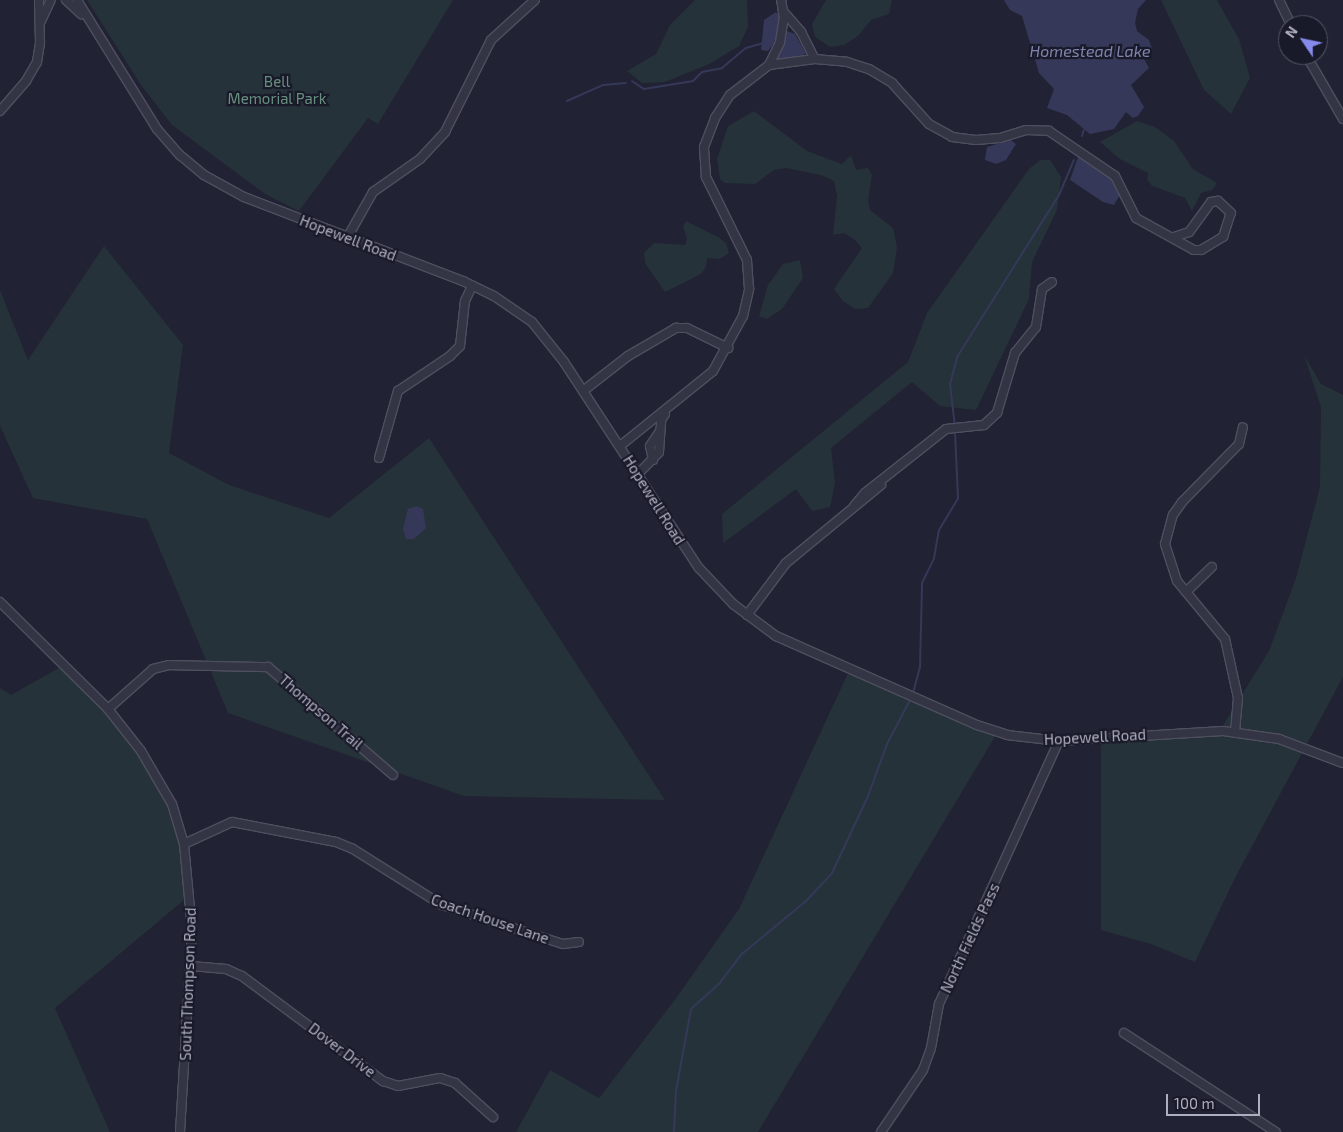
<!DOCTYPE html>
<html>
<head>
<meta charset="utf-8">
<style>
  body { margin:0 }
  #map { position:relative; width:1343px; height:1132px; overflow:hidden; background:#212233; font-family:"Exo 2",sans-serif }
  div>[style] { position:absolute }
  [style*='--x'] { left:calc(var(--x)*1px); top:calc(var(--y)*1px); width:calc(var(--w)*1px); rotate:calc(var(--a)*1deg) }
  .green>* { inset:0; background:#263239 }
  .water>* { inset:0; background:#363859 }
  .stream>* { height:2px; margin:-1px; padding:0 1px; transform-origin:1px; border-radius:1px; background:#363859 }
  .roads { filter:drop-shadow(1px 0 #4e4f5f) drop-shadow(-1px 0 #4e4f5f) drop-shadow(0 1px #4e4f5f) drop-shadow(0 -1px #4e4f5f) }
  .minor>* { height:8px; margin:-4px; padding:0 4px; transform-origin:4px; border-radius:4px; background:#343544 }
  span { translate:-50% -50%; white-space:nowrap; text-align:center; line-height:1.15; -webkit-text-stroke:4.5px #191a29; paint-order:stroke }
  .park-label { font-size:15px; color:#688f7f }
  .street-label { font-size:15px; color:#aeaec1 }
  .water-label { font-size:16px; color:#8083ad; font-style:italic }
  .north { position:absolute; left:1278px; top:15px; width:50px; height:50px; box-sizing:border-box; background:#191a29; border:1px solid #556; border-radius:50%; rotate:304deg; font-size:14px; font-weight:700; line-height:20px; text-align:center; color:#aeaec1 }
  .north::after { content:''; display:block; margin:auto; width:18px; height:22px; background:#878aed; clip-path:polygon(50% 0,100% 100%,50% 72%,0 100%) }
  .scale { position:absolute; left:1166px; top:1094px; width:94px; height:22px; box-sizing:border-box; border:2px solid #aeaec1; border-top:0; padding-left:6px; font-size:15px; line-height:18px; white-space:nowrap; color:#aeaec1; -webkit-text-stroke:4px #191a29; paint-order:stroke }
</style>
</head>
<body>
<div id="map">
  <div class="green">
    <i style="clip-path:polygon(87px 0,453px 0,378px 124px,368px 118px,299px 211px,265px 194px,172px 125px,141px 85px)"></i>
    <i style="clip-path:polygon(695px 0,747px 0,748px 27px,739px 46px,709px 64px,665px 82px,642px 83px,627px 71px,656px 54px,670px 25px)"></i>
    <i style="clip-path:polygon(826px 0,892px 0,889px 14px,871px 20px,858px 36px,844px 45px,830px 47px,815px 37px,812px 24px)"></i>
    <i style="clip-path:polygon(1161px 0,1217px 0,1239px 39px,1250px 78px,1231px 114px,1204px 90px)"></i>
    <i style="clip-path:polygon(754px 111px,807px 151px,842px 164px,851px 155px,856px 170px,868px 168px,872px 175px,868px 201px,870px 210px,893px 228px,897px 247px,893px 273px,868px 308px,855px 309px,843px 301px,834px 289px,862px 248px,854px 239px,844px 233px,833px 235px,837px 196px,834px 181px,821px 175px,786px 168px,774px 170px,755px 184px,725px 183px,720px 179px,717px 159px,728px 126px)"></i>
    <i style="clip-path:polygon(1137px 121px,1155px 127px,1174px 141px,1193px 169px,1217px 183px,1212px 190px,1201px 193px,1192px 211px,1185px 198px,1152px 186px,1147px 179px,1148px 173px,1120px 159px,1100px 142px)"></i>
    <i style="clip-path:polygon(1040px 160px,1050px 160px,1061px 177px,1057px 210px,1032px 262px,1029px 299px,976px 410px,940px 406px,912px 382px,831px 448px,835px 483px,830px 507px,812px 511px,796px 489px,723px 543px,722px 514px,908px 362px,927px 313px,1029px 169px)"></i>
    <i style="clip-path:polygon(686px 221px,718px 237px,726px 243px,729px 253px,720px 259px,707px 258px,706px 267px,701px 274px,665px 292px,645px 263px,644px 253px,654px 243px,685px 245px,687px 238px,683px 226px)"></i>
    <i style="clip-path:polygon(104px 246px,183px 345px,169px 453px,229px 485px,329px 518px,429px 438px,665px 800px,464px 796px,228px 713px,147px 519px,33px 498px,0 426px,0 290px,28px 360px)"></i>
    <i style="clip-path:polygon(800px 260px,803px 278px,782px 309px,767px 319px,759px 316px,768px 285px,783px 264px)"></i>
    <i style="clip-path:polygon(1304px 355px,1321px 384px,1343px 395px,1343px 677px,1235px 878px,1195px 962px,1151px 944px,1101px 930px,1101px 737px,1217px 735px,1269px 651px,1296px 578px,1320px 487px,1321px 407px)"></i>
    <i style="clip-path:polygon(66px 664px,133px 734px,154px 766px,179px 829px,190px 895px,55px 1008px,110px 1132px,0 1132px,0 688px,11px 695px)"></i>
    <i style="clip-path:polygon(848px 673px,996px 735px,758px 1132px,516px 1132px,550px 1070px,599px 1098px,674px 1001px,739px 909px)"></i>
  </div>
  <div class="water">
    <i style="clip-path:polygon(1004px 0,1146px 0,1138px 9px,1135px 23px,1137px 31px,1149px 40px,1152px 49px,1145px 50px,1143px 57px,1149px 68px,1131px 85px,1144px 107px,1138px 116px,1133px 118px,1126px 112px,1114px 129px,1090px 134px,1067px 115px,1047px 108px,1054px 89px,1039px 73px,1022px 16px,1010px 10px)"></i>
    <i style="clip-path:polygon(776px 12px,781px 16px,774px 43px,768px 51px,761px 50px,764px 20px)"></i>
    <i style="clip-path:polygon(787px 31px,795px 34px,806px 54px,777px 61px)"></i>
    <i style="clip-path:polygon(1011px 140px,1016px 144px,1006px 160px,996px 164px,985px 160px,987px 147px)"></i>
    <i style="clip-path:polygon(1081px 156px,1113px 180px,1120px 195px,1114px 205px,1103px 202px,1070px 180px,1078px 157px)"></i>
    <i style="clip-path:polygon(417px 506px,423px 509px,426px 528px,414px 539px,406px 539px,403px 529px,408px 509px)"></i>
  </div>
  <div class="stream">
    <i style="--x:632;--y:81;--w:14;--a:34"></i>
    <i style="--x:644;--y:89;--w:50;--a:-9.3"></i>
    <i style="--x:693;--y:81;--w:13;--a:-45"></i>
    <i style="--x:702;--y:72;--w:20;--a:-11"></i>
    <i style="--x:722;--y:68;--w:31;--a:-40"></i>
    <i style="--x:746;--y:48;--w:18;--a:-16"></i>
    <i style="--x:567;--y:101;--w:39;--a:-24"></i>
    <i style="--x:603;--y:85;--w:23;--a:-5"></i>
    <i style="--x:1082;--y:136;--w:6;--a:-72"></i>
    <i style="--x:955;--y:427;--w:43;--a:-96.6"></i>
    <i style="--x:950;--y:384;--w:28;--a:-75"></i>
    <i style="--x:957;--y:357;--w:191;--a:-57.8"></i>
    <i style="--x:1059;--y:195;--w:38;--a:-67"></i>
    <i style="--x:913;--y:693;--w:27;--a:-75"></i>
    <i style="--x:920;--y:667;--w:84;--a:-88.6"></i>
    <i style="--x:922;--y:583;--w:28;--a:-64"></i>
    <i style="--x:934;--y:558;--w:28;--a:-80"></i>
    <i style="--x:939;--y:530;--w:37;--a:-59"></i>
    <i style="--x:958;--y:498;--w:67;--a:-92.6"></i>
    <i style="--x:674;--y:1132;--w:41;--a:-87.2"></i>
    <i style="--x:676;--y:1091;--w:83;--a:-79.6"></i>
    <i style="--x:691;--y:1009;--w:38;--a:-42"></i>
    <i style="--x:719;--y:984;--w:38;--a:-53"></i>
    <i style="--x:742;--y:954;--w:85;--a:-39.7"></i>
    <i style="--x:807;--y:900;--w:37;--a:-47"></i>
    <i style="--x:832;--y:873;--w:85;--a:-64.9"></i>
    <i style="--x:868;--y:796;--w:55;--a:-69.9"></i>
    <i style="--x:887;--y:744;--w:52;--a:-62.4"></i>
  </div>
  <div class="roads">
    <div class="minor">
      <i style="--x:66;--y:0;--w:21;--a:43"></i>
      <i style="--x:77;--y:0;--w:152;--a:58.2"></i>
      <i style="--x:157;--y:129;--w:35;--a:49"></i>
      <i style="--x:180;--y:155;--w:31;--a:40"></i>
      <i style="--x:204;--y:175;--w:46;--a:28.8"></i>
      <i style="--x:244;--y:197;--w:235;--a:21"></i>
      <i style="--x:463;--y:281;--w:34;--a:26"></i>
      <i style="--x:494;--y:296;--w:46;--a:34.4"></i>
      <i style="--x:532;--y:322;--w:51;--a:51.3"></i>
      <i style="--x:564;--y:362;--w:246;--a:56.8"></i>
      <i style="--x:699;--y:568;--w:50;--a:46.6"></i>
      <i style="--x:733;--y:604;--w:54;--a:36.7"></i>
      <i style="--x:776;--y:636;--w:220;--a:23.9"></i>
      <i style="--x:977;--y:725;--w:32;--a:18"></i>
      <i style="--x:1007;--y:735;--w:52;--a:6.6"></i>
      <i style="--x:1059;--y:741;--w:164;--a:-3.5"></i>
      <i style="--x:1223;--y:731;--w:57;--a:8.1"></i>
      <i style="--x:1279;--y:739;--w:68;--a:20.6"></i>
      <i style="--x:1279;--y:0;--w:28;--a:64"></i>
      <i style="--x:783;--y:11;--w:28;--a:49"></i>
      <i style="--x:801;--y:32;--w:30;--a:63"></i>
      <i style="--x:41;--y:21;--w:23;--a:-65"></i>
      <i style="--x:1306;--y:55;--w:74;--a:60"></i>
      <i style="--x:769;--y:65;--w:25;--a:-64"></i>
      <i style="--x:780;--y:42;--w:24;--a:-81"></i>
      <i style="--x:784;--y:18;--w:18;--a:-99"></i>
      <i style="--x:0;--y:111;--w:40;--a:-49"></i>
      <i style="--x:26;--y:81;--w:22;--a:-60"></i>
      <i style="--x:37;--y:62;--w:20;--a:-81"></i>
      <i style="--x:40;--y:42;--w:42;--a:-91.4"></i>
      <i style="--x:347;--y:238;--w:53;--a:-60.5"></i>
      <i style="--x:373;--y:192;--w:57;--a:-35.1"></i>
      <i style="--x:420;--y:159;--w:37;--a:-47"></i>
      <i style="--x:445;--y:132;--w:103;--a:-63.4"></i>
      <i style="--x:491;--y:40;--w:59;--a:-42.3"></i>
      <i style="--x:583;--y:391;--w:57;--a:-37.9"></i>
      <i style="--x:628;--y:356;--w:56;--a:-30.3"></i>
      <i style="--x:676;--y:328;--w:11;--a:0"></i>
      <i style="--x:687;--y:328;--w:46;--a:26"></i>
      <i style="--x:620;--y:446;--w:119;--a:-38.9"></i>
      <i style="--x:713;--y:371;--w:63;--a:-61.4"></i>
      <i style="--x:743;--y:316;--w:28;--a:-77"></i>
      <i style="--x:749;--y:289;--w:29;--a:-94"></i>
      <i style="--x:747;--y:260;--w:93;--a:-116.3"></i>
      <i style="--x:706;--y:177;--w:30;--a:-94"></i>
      <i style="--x:704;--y:147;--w:31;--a:-69"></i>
      <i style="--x:715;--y:118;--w:27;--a:-57"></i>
      <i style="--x:730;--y:95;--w:49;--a:-37.6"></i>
      <i style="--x:769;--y:65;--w:46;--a:-7.4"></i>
      <i style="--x:815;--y:59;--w:32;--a:5"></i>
      <i style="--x:847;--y:62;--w:23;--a:18"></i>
      <i style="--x:869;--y:69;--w:27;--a:31"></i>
      <i style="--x:892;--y:83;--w:55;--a:47.9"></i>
      <i style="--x:929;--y:124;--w:26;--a:29"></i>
      <i style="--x:952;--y:137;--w:24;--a:7"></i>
      <i style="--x:976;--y:140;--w:24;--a:-5"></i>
      <i style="--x:1000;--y:138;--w:27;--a:-17"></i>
      <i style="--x:1026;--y:130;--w:23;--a:2"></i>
      <i style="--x:1049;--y:131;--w:80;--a:34.3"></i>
      <i style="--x:1115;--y:176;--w:47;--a:63.4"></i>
      <i style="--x:1136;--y:218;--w:66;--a:28.9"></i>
      <i style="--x:1194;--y:250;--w:7;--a:0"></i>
      <i style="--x:1201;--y:250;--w:26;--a:-31"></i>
      <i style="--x:1223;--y:237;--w:25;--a:-72"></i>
      <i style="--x:1231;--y:213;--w:18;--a:-137"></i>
      <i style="--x:1218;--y:201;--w:7;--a:172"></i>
      <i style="--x:1211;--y:202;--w:37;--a:126"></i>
      <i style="--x:1189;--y:232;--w:16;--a:162"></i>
      <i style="--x:379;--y:458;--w:70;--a:-74.2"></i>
      <i style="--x:398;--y:391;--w:63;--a:-33.9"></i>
      <i style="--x:450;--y:356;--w:14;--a:-45"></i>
      <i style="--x:460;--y:346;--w:45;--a:-83.7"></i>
      <i style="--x:465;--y:301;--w:17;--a:-65"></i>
      <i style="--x:653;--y:460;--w:14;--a:-102"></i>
      <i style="--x:650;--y:446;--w:18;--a:-56"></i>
      <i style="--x:638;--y:474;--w:30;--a:-46"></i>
      <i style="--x:659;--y:452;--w:32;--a:-86"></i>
      <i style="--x:661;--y:420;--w:7;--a:-56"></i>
      <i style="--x:854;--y:506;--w:17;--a:-50"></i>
      <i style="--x:865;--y:493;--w:103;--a:-38.3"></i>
      <i style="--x:946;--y:429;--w:38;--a:-6"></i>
      <i style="--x:984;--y:425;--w:18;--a:-43"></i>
      <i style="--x:997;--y:413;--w:63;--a:-73.3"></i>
      <i style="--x:1015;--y:353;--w:33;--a:-51"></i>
      <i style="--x:1036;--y:327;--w:38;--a:-81"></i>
      <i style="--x:1042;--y:289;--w:12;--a:-35"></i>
      <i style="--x:1186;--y:592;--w:36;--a:-44"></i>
      <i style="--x:0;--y:602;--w:152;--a:44.7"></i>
      <i style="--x:108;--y:709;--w:53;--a:51.8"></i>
      <i style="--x:141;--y:751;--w:61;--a:59.7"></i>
      <i style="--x:172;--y:804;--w:42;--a:73.3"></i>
      <i style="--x:184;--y:844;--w:86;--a:84.7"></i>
      <i style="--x:192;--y:930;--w:202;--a:93.4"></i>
      <i style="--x:747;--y:615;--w:65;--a:-53.1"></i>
      <i style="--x:786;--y:563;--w:123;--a:-39.4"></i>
      <i style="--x:108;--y:709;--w:60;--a:-41.6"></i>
      <i style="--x:153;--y:669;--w:16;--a:-14"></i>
      <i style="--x:169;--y:665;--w:99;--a:1.2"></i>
      <i style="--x:268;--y:667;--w:165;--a:40.8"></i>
      <i style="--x:1235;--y:732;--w:34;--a:-85"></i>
      <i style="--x:1238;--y:698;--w:60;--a:-102.4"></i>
      <i style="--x:1225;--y:639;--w:75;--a:-129.6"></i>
      <i style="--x:1177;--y:581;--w:39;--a:-108"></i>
      <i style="--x:1165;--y:544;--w:30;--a:-75"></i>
      <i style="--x:1173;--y:515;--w:16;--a:-55"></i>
      <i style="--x:1182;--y:502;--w:81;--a:-45.5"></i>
      <i style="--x:1239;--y:444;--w:17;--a:-77"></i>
      <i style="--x:184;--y:844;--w:53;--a:-24.6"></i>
      <i style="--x:232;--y:822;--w:106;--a:10.9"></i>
      <i style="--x:336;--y:842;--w:18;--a:22"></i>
      <i style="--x:353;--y:849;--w:105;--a:32.2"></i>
      <i style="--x:442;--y:905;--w:127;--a:17.9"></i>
      <i style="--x:563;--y:944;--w:16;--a:-7"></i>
      <i style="--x:191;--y:966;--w:35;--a:5"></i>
      <i style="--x:226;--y:969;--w:17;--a:24"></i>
      <i style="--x:242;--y:976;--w:176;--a:36.7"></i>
      <i style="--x:383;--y:1081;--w:16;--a:18"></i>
      <i style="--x:398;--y:1086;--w:43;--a:-10.8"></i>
      <i style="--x:440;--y:1078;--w:16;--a:18"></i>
      <i style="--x:455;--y:1083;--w:51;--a:41.8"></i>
      <i style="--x:1124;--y:1033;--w:181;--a:33.1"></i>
      <i style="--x:881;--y:1132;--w:75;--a:-55.9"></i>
      <i style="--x:923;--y:1070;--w:23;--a:-70"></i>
      <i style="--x:931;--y:1048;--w:45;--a:-79.7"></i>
      <i style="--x:939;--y:1004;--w:289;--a:-65.5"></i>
    </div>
  </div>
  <div class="park-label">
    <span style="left:277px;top:90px">Bell<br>Memorial Park</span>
  </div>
  <div class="street-label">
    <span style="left:348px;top:238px;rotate:21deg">Hopewell Road</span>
    <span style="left:654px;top:500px;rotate:58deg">Hopewell Road</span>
    <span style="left:321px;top:712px;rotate:41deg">Thompson Trail</span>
    <span style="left:1095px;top:737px;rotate:-3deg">Hopewell Road</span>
    <span style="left:490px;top:919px;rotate:19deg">Coach House Lane</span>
    <span style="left:970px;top:938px;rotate:-65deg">North Fields Pass</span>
    <span style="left:188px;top:984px;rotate:-88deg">South Thompson Road</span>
    <span style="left:342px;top:1050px;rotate:37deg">Dover Drive</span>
  </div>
  <div class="water-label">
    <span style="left:1090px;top:51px">Homestead Lake</span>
  </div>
  <div class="north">N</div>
  <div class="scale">100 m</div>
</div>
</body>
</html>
